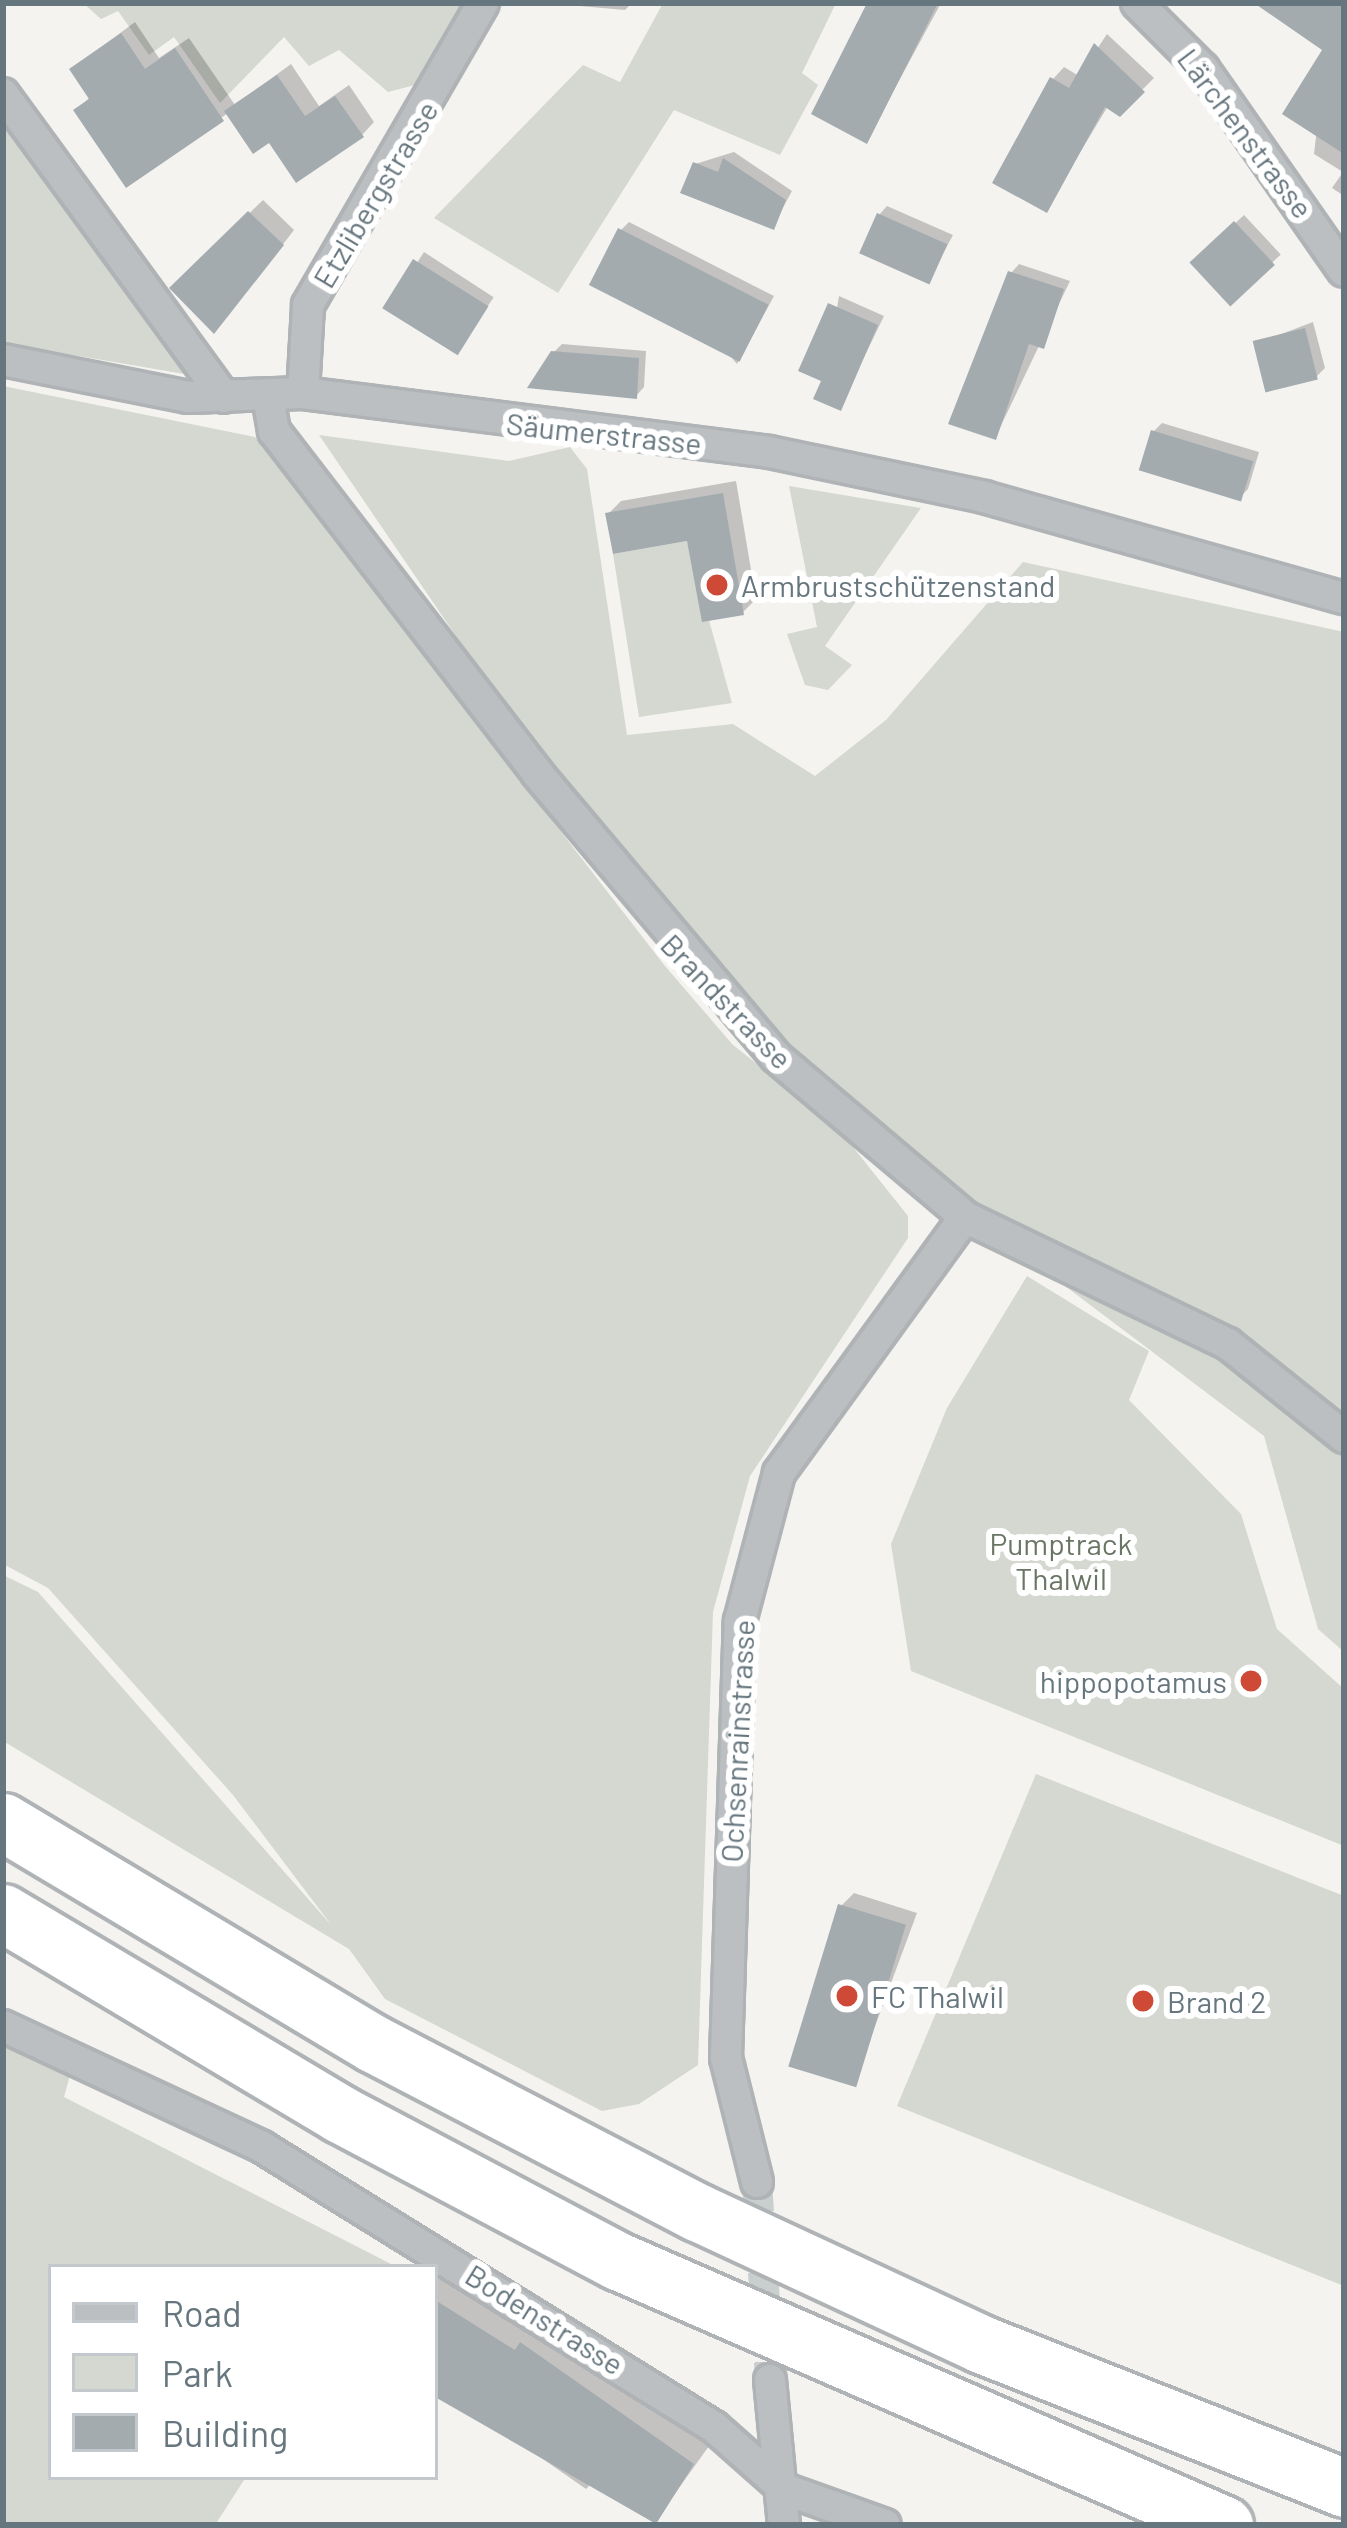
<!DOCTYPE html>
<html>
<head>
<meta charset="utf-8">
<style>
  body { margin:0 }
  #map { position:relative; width:1347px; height:2528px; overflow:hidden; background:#f4f3f0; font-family:Barlow,sans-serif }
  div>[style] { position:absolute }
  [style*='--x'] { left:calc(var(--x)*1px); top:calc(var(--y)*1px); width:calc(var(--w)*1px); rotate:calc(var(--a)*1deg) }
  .green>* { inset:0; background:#d4d8d0 }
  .shadow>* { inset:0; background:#0003; transform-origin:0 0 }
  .building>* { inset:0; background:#a3abaf; transform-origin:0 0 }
  .minor-tunnel>* { height:30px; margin-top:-15px; transform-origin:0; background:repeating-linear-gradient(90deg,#c9cece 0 30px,transparent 0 45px) }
  .roads { filter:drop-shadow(3px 0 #afb3b5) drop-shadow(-3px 0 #afb3b5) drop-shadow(0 3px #afb3b5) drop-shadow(0 -3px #afb3b5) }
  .minor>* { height:30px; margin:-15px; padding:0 15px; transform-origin:15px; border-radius:15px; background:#bbbfc2 }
  .motorway>* { height:57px; margin:-28.5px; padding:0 28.5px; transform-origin:28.5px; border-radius:28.5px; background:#fff }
  .dots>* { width:33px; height:33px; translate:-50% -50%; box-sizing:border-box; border:6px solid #fff; border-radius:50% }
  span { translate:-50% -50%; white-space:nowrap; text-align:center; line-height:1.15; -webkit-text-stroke:12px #fff; paint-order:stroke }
  .street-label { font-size:30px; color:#66767e }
  .poi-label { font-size:30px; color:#66767e }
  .left { translate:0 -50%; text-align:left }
  .right { translate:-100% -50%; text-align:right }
  .park-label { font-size:30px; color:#6a7664 }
  .frame { position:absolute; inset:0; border:6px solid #66767e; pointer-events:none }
  .legend { position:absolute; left:48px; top:2264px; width:390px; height:216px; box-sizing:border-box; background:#fff; border:3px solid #c2c8cb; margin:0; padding:15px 21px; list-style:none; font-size:36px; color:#66767e }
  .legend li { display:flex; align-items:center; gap:24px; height:60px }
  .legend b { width:60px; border:3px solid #c2c8cb }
</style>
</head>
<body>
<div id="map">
  <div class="green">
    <i style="clip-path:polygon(83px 3px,469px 3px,427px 82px,388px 92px,339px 50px,309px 66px,284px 37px,220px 103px,174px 37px,149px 55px,118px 11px,101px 19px)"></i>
    <i style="clip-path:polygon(663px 3px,836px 3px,802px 73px,818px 85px,780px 155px,674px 110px,558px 293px,434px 218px,583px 65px,620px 82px)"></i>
    <i style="clip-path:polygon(3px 109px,190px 375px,3px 343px)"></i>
    <i style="clip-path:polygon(3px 386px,255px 437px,665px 966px,733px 1045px,837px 1127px,908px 1216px,908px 1238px,750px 1476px,713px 1612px,698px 2065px,639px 2104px,602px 2111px,385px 1999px,349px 1949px,3px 1741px,3px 1575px,38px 1592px,332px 1926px,233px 1795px,48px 1588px,3px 1564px)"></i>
    <i style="clip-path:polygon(319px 435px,509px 461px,570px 447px,587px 469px,627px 735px,733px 724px,815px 776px,886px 720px,1023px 562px,1344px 632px,1344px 1652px,1318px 1629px,1264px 1436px,805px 1090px,546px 768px)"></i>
    <i style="clip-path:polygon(789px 486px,921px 508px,825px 646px,852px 665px,828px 690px,805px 685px,787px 634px,817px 627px)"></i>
    <i style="clip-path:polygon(687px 541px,732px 703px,639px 717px,613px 554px)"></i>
    <i style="clip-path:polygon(1027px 1276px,1149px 1351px,1129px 1400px,1241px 1514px,1277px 1629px,1344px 1689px,1344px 1846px,911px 1671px,891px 1544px,947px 1408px)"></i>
    <i style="clip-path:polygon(1036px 1774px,1344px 1896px,1344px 2286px,897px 2106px)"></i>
    <i style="clip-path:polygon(3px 2045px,70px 2075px,64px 2097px,397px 2267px,51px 2267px,51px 2477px,246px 2477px,215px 2525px,3px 2525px)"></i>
  </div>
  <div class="shadow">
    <i style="clip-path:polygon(546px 3px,632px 3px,625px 10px)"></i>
    <i style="clip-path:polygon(872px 3px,941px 3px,867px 140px)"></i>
    <i style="clip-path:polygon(1259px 3px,1344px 3px,1344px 196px,1332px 188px,1343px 172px,1314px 154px,1326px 50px)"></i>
    <i style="clip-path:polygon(135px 22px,159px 58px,189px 38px,235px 105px,291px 64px,319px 106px,349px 85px,374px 122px,362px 135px,270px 139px,228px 113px,127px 184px,77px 110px,91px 96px,72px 69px)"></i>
    <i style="clip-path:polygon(1107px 34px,1154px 78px,1119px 113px,1108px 106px,1046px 209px,1053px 79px,1064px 67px,1079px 76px)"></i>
    <i style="clip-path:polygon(734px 152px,792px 191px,773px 226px,695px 164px)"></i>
    <i style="clip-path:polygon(263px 200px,294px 230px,227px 317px,173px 288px)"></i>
    <i style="clip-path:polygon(887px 206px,953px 235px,929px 280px,879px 215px)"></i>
    <i style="left:1244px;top:215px;width:54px;height:69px;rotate:47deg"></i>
    <i style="clip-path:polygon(629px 222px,774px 296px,737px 364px,621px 230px)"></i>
    <i style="left:424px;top:252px;width:83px;height:68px;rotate:33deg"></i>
    <i style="clip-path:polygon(1019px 264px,1070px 281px,996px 436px,1011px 273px)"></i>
    <i style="clip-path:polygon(839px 296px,884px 316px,840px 407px,825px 380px)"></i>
    <i style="clip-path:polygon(1313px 322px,1325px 368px,1317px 376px,1257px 343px)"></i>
    <i style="clip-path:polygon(562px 344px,646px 351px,644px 387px,636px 396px,553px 353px)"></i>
    <i style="clip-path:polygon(1162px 423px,1259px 452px,1248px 489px,1239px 498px,1154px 431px)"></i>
    <i style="clip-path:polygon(736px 481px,756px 599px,743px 612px,690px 538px,608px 514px,621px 501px)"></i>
    <i style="clip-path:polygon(854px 1893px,917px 1913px,854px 2083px,841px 1906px)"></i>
    <i style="clip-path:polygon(435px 2271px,600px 2366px,594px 2373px,709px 2446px,656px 2520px,594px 2481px,586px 2489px,435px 2384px)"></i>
  </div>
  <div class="building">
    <i style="clip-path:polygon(867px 3px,938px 3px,867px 144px,811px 114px)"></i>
    <i style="clip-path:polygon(1254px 3px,1344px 3px,1344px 154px,1282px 114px,1322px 50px)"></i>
    <i style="clip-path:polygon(121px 33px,145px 69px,175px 48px,224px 121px,126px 188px,73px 110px,89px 99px,69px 69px)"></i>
    <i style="clip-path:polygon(1094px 43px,1145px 92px,1120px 117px,1105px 107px,1047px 213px,992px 183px,1050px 77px,1069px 88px)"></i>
    <i style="clip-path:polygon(277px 75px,305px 116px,335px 96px,364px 137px,296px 183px,269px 143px,253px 154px,224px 111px)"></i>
    <i style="clip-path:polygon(723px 158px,786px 200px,774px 230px,680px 193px,693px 162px,718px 172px)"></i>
    <i style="clip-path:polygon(248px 211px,284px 245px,214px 334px,169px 288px)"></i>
    <i style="left:877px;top:213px;width:77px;height:44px;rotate:24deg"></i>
    <i style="left:1234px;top:221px;width:60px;height:61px;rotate:47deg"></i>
    <i style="left:618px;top:228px;width:169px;height:64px;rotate:27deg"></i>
    <i style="left:413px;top:259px;width:89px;height:58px;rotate:32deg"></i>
    <i style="clip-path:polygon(1008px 271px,1064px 289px,1044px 349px,1029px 344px,996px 440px,948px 424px)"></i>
    <i style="clip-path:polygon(828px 303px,878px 325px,841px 411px,813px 399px,821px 381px,798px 371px)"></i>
    <i style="left:1305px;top:328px;width:53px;height:54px;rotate:76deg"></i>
    <i style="clip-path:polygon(551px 351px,639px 358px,637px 399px,527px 388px)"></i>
    <i style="left:1151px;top:430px;width:107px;height:42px;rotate:17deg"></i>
    <i style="clip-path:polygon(723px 493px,744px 615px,702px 622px,687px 541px,613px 554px,605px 513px)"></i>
    <i style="left:838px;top:1904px;width:71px;height:170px;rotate:17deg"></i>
    <i style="clip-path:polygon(435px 2300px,515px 2350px,520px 2342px,694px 2464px,656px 2524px,435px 2397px)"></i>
  </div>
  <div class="minor-tunnel">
    <i style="--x:757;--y:2182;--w:198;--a:86.2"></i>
  </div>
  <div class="roads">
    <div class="minor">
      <i style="--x:1137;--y:3;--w:93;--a:45"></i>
      <i style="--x:1203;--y:69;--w:246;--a:55.1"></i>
      <i style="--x:3;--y:94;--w:375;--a:53.9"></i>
      <i style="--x:3;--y:360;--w:189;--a:11.3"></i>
      <i style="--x:188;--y:397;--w:115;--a:-2"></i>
      <i style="--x:303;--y:393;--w:470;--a:7.2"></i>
      <i style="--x:769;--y:452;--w:220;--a:11.8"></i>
      <i style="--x:984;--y:497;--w:374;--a:15.7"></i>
      <i style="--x:303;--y:393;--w:88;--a:-86.7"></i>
      <i style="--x:308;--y:305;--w:349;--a:-59.9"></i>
      <i style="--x:268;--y:397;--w:35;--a:80"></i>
      <i style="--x:274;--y:431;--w:431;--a:52.4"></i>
      <i style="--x:537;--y:773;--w:371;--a:49.9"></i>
      <i style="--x:776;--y:1057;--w:248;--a:40.2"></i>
      <i style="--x:965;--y:1217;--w:292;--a:25.8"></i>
      <i style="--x:1228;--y:1344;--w:149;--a:38.7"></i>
      <i style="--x:3;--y:2026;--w:286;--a:25"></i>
      <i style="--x:262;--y:2147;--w:532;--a:31.78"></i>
      <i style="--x:714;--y:2427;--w:94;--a:41.5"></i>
      <i style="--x:784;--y:2489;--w:107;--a:19.6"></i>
      <i style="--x:757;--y:2182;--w:128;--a:-104"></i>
      <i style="--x:726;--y:2058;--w:437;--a:-88.2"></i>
      <i style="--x:740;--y:1621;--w:153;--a:-75.2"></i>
      <i style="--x:779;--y:1473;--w:316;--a:-54"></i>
      <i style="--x:770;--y:2380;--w:146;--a:84.5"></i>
    </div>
    <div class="motorway">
      <i style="--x:3;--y:1822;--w:432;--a:30.9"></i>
      <i style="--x:374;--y:2044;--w:364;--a:27.5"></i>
      <i style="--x:697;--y:2212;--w:313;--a:24.9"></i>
      <i style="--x:981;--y:2344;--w:391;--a:21.6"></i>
      <i style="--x:3;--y:1913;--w:392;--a:30.8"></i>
      <i style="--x:340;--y:2114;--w:314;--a:27.9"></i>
      <i style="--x:618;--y:2261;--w:661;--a:23.54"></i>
    </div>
  </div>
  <div class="dots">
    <i style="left:717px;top:585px;background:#ce4936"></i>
    <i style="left:1251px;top:1681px;background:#ce4936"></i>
    <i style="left:847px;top:1996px;background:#ce4936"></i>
    <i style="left:1143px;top:2001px;background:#ce4936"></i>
  </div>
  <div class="street-label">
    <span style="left:1246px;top:133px;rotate:53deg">Lärchenstrasse</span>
    <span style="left:375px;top:194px;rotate:-59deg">Etzlibergstrasse</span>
    <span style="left:604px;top:433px;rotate:6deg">Säumerstrasse</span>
    <span style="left:727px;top:1001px;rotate:46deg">Brandstrasse</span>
    <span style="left:737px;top:1741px;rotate:-87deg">Ochsenrainstrasse</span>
    <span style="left:545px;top:2319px;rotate:32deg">Bodenstrasse</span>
  </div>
  <div class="poi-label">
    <span class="left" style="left:741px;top:585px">Armbrustschützenstand</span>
    <span class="right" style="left:1227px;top:1681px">hippopotamus</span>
    <span class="left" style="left:871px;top:1996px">FC Thalwil</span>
    <span class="left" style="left:1167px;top:2001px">Brand 2</span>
  </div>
  <div class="park-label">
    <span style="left:1061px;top:1560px">Pumptrack<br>Thalwil</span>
  </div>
  <div class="frame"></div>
  <ul class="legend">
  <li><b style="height:15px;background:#bbbfc2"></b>Road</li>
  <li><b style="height:33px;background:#d4d8d0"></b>Park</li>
  <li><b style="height:33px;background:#a3abaf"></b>Building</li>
  </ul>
</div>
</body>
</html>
